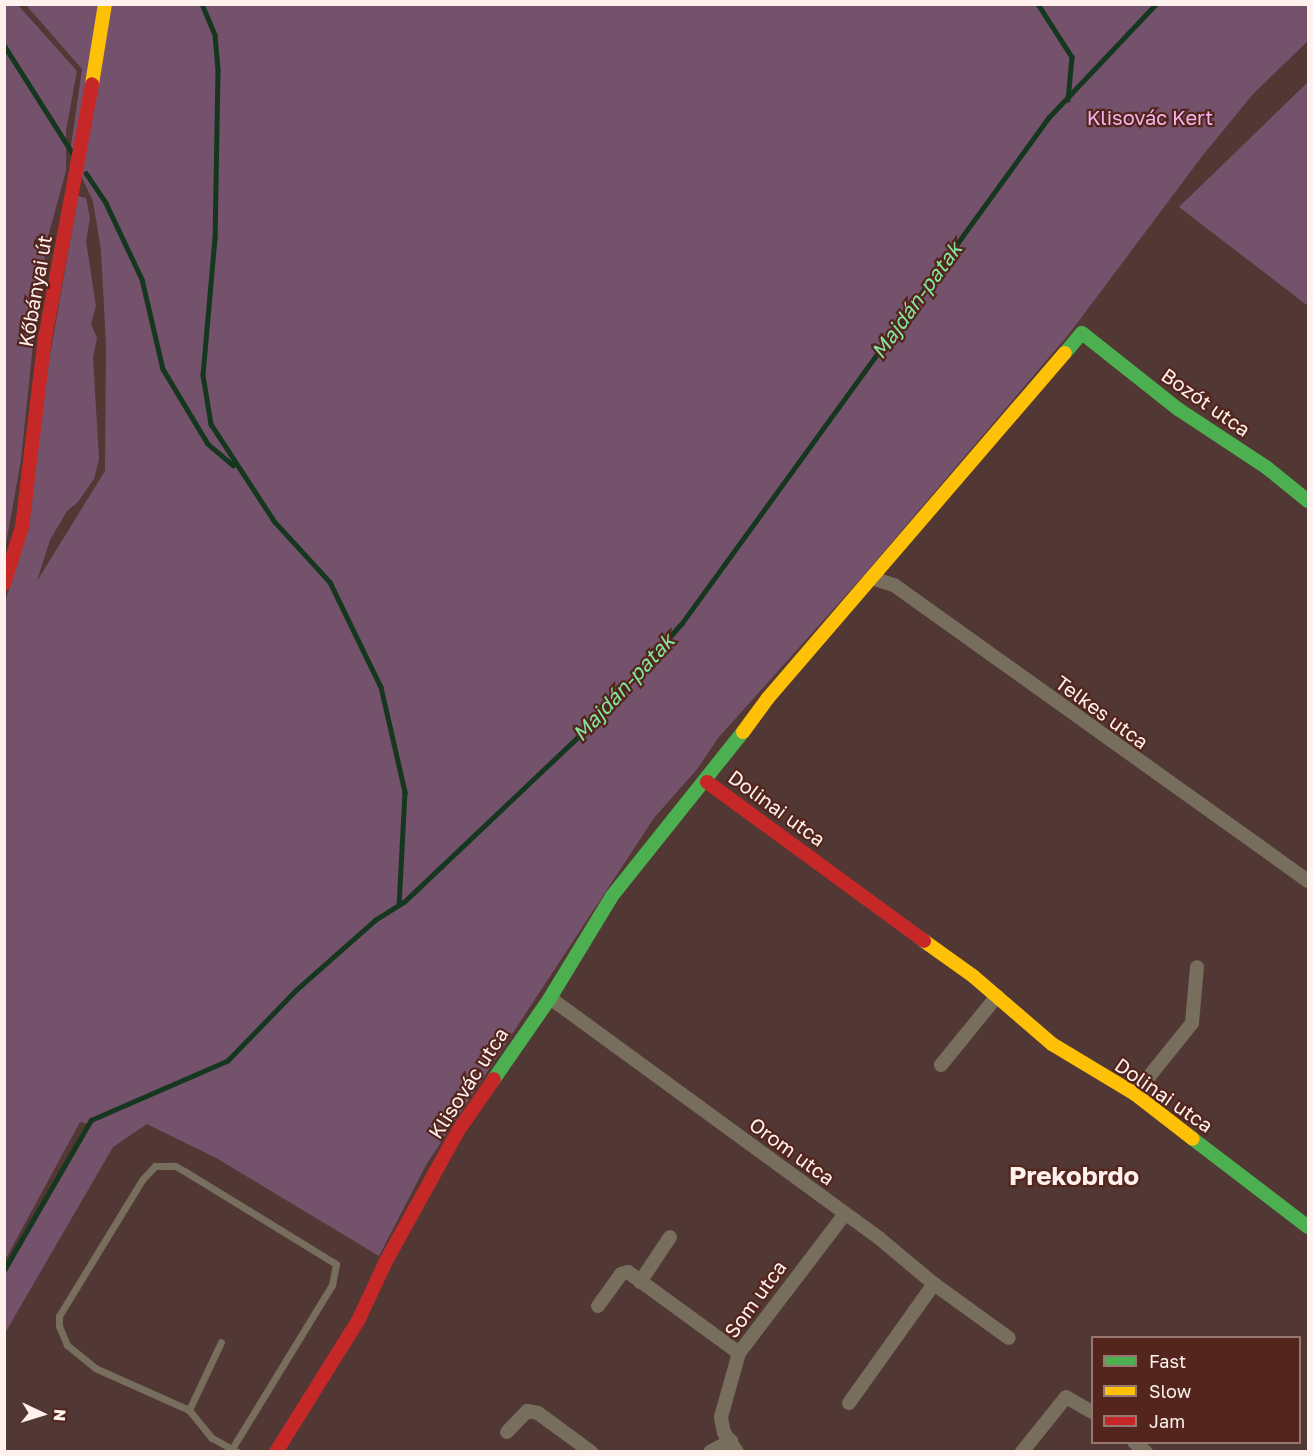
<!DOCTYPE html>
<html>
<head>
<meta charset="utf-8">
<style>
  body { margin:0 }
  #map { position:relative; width:1313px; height:1456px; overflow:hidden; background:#523834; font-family:"Golos Text",sans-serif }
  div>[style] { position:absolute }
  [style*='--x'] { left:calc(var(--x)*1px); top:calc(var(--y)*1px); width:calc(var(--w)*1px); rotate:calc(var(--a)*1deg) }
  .green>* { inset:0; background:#75526c }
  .stream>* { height:4.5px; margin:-2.25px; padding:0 2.25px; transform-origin:2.25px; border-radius:2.25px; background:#16371f }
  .lane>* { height:7px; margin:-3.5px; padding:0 3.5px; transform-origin:3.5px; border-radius:3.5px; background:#776e5e }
  .street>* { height:14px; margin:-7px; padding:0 7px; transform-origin:7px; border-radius:7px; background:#776e5e }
  .fast>* { height:14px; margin:-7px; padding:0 7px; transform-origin:7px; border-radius:7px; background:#4caf50 }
  .slow>* { height:14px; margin:-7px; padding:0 7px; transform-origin:7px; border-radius:7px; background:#ffc107 }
  .jam>* { height:14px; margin:-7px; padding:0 7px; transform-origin:7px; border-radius:7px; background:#c62828 }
  span { translate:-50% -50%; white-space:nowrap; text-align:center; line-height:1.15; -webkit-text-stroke:4.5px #53251d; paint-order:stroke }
  .park-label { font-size:20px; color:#f7b3ee }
  .street-label { font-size:20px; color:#fef1ee }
  .water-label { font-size:21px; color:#84e59e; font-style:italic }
  .district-label { font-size:26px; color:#fef1ee; font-weight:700 }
  .frame { position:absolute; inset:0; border:6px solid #fef1ee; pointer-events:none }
  .legend { position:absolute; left:1091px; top:1336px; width:210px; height:108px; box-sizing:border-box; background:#53251d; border:2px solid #977771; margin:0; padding:8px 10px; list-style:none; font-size:18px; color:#fef1ee }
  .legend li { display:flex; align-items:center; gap:12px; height:30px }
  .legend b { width:30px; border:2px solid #977771 }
  .north { position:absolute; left:12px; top:1384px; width:60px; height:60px; -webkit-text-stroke:4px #53251d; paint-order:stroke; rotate:94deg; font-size:16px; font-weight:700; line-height:24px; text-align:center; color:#fef1ee }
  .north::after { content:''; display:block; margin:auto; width:21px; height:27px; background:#fef1ee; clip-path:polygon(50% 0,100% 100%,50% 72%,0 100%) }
</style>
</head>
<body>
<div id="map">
  <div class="green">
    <i style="clip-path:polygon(17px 4px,77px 71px,66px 131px,66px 171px,49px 233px,37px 305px,21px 460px,5px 549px,4px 5px)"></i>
    <i style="clip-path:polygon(26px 5px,1308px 5px,1308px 41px,1254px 93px,1203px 155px,1069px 334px,864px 575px,718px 738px,698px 768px,654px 818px,426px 1165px,379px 1256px,218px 1159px,147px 1124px,113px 1147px,5px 1333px,5px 1275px,89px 1124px,80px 1122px,5px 1260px,5px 602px,29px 526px,47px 372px,78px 196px,86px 198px,90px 218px,86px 241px,96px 306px,91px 324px,97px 338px,93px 358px,99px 459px,94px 479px,77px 503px,67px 511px,50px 540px,37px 581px,105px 471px,106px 345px,101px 250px,93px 201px,70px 153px,82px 69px)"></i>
    <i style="clip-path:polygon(1308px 82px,1308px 306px,1179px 207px)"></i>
  </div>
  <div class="stream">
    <i style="--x:202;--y:4;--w:34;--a:67"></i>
    <i style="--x:215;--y:35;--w:36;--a:85"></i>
    <i style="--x:218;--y:71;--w:167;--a:91"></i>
    <i style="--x:215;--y:238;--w:138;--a:95"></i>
    <i style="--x:203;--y:375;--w:50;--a:80.7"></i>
    <i style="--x:211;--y:424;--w:117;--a:56.9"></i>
    <i style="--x:275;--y:522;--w:81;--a:47.5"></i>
    <i style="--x:330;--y:582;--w:117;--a:64.1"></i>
    <i style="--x:381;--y:687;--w:108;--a:77.1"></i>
    <i style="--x:405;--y:792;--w:113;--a:93"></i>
    <i style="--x:1038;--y:4;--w:63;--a:57.3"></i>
    <i style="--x:1072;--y:57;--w:43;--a:95.3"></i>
    <i style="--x:4;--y:45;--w:133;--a:57.6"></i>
    <i style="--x:86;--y:173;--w:36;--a:56"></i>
    <i style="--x:106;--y:203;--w:84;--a:64.7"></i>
    <i style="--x:142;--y:279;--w:92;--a:76.9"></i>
    <i style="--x:163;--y:369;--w:87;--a:59"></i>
    <i style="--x:208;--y:444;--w:33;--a:40"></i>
    <i style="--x:4;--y:1270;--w:173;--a:-59.9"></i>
    <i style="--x:91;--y:1120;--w:148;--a:-23.5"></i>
    <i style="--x:227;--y:1061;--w:99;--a:-45.8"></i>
    <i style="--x:296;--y:990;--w:106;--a:-41.5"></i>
    <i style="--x:375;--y:920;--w:34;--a:-32"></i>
    <i style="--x:404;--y:902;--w:276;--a:-43.5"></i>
    <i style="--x:604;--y:712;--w:118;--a:-48.8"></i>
    <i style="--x:682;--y:623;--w:625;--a:-54.05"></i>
    <i style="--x:1049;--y:117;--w:156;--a:-46.6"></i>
  </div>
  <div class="lane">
    <i style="--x:189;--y:1410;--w:75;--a:-64.8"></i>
    <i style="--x:233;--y:1447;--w:190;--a:-58.6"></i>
    <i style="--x:332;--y:1285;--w:21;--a:-79"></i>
    <i style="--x:336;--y:1264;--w:176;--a:-148.5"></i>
    <i style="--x:186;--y:1172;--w:13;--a:-151"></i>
    <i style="--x:175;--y:1166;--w:20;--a:180"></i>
    <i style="--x:155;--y:1166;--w:19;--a:133"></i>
    <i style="--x:142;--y:1180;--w:159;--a:121.4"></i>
    <i style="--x:59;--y:1316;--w:10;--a:90"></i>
    <i style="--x:59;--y:1326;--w:21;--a:67"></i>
    <i style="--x:67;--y:1345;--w:36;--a:39"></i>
    <i style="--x:95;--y:1368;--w:103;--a:24.1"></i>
    <i style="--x:189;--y:1410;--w:36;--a:51"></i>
    <i style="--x:212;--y:1438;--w:29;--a:29"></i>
  </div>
  <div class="street">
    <i style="--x:872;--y:578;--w:23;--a:18"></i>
    <i style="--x:894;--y:585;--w:509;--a:35.56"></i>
    <i style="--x:550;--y:998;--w:407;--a:36.1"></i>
    <i style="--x:879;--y:1238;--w:72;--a:39.9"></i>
    <i style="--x:934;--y:1284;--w:92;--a:35.8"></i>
    <i style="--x:941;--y:1065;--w:89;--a:-50.9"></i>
    <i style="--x:1135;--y:1094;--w:91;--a:-51.2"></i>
    <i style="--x:1192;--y:1023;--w:56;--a:-84.9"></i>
    <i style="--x:640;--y:1282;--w:54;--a:-56.3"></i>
    <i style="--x:598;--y:1306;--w:39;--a:-54"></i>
    <i style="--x:621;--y:1274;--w:7;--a:-16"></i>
    <i style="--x:628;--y:1272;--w:137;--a:36.1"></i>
    <i style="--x:849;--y:1403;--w:146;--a:-54.5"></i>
    <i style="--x:507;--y:1432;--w:29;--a:-46"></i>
    <i style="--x:527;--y:1411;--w:11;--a:10"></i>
    <i style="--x:538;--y:1413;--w:66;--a:36.3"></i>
    <i style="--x:1134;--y:1442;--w:16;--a:40"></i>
    <i style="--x:710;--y:1452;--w:24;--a:-28"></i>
    <i style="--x:737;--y:1452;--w:23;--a:-124"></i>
    <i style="--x:724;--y:1433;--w:16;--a:-101"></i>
    <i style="--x:721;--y:1417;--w:66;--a:-74.3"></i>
    <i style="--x:739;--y:1353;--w:175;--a:-52.7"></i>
    <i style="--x:1022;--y:1452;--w:70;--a:-51.3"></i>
    <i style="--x:1066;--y:1397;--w:30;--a:30"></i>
  </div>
  <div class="fast">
    <i style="--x:1065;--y:353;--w:26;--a:-50"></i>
    <i style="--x:1082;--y:333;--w:122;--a:38.4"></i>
    <i style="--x:1178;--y:409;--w:105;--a:33.4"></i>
    <i style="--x:1266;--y:467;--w:54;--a:39"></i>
    <i style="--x:494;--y:1079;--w:98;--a:-55.3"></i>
    <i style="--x:550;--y:998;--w:119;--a:-58.7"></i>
    <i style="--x:612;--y:896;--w:210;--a:-51.4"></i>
    <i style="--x:1193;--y:1139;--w:145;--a:37.4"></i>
  </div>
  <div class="slow">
    <i style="--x:92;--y:84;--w:81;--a:-80.8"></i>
    <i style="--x:743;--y:732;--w:42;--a:-53.7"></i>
    <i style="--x:768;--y:698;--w:455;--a:-49.3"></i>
    <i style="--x:924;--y:941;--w:60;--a:35.5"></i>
    <i style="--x:973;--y:976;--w:104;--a:40.7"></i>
    <i style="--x:1052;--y:1044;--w:97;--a:31.1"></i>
    <i style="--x:1135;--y:1094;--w:73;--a:37.8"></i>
  </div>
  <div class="jam">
    <i style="--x:4;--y:584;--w:60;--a:-72.5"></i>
    <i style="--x:22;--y:527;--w:190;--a:-83.1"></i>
    <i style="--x:45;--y:338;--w:258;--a:-79.5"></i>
    <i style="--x:707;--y:782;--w:269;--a:36.2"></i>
    <i style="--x:276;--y:1452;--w:155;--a:-58"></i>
    <i style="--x:358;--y:1321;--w:66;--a:-65"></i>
    <i style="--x:386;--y:1261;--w:149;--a:-61"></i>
    <i style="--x:458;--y:1131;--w:63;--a:-55.3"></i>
  </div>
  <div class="park-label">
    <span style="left:1150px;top:117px">Klisovác Kert</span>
  </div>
  <div class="street-label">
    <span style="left:35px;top:291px;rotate:-80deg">Kőbányai út</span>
    <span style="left:1206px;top:402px;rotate:35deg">Bozót utca</span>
    <span style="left:1102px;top:712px;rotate:36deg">Telkes utca</span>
    <span style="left:777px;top:808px;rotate:36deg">Dolinai utca</span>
    <span style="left:468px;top:1083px;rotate:-57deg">Klisovác utca</span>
    <span style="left:1164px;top:1095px;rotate:35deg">Dolinai utca</span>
    <span style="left:792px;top:1151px;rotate:36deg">Orom utca</span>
    <span style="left:755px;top:1299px;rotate:-54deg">Som utca</span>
  </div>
  <div class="water-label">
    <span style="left:916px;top:300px;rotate:-54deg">Majdán-patak</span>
    <span style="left:623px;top:687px;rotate:-47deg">Majdán-patak</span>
  </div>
  <div class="district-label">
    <span style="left:1074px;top:1176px">Prekobrdo</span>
  </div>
  <div class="frame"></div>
  <ul class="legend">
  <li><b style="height:8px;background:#4caf50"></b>Fast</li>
  <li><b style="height:8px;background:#ffc107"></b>Slow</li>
  <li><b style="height:8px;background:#c62828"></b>Jam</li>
  </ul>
  <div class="north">N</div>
</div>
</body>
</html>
